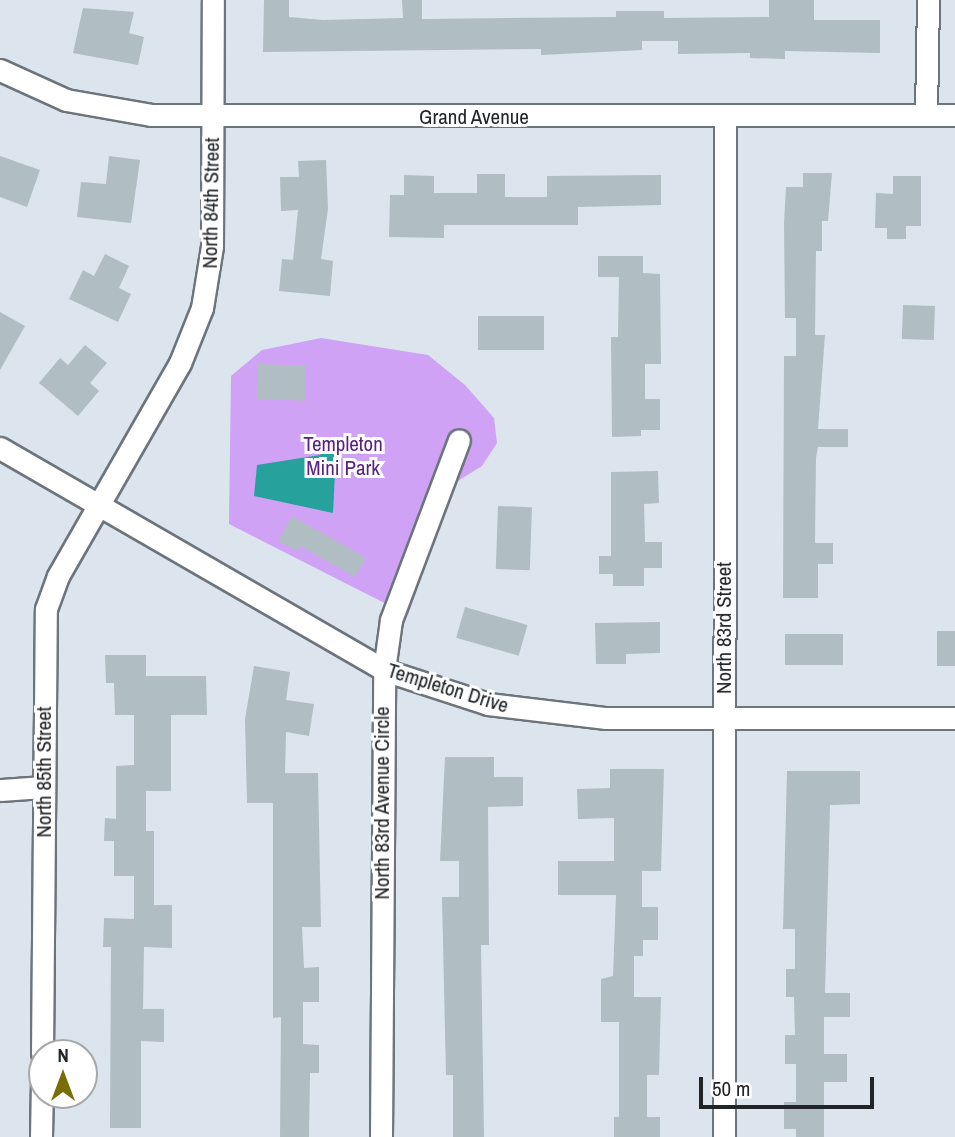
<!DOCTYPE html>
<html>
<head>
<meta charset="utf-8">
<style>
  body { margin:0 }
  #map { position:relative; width:955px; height:1137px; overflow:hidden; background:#dce4ee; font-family:"Archivo Narrow",sans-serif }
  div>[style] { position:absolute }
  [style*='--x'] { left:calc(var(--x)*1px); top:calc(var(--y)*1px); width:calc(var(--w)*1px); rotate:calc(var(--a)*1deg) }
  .green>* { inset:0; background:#cfa2f6 }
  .water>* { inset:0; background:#27a19b }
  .building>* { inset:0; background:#b0bdc2; transform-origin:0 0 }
  .roads { filter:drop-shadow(2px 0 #6c747c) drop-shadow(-2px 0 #6c747c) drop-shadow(0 2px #6c747c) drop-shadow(0 -2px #6c747c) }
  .minor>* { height:21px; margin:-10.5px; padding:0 10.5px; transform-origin:10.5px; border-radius:10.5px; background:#fff }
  span { translate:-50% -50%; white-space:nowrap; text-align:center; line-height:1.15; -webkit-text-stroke:6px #fff; paint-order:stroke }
  .street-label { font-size:21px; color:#212528 }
  .park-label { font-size:21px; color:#5c2083 }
  .north { position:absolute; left:28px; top:1039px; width:70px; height:70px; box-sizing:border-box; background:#fff; border:2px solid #a6a8a9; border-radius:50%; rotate:0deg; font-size:19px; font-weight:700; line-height:28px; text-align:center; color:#212528 }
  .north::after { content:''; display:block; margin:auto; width:24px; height:32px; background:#796d08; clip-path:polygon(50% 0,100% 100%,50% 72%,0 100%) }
  .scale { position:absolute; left:699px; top:1077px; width:175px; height:32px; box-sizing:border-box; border:4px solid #212528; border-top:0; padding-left:9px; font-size:21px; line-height:24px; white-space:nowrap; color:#212528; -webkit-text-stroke:5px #fff; paint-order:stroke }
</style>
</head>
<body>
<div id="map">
  <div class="green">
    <i style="clip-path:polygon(321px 338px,428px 355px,465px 385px,494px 418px,497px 443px,482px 466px,453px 484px,408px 615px,229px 524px,231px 376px,262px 350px)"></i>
  </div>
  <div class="water">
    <i style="clip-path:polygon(329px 445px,336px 453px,333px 513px,254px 496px,257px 465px,320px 455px)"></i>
  </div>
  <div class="building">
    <i style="clip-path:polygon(264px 0,289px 0,289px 17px,323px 20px,403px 18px,402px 0,422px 0,422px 19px,616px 17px,616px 11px,664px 11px,664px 18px,769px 17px,769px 0,814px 0,814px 20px,880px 20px,880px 53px,785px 51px,785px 59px,750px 58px,750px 53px,678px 54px,678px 41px,642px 41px,642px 50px,541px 55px,541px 49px,263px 52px)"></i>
    <i style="clip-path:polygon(83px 8px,134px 12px,129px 33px,144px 37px,138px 65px,73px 53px)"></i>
    <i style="clip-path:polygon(0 156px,40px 170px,27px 207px,0 197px)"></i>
    <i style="clip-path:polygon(109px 156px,140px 160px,131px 223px,77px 217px,81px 182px,106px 184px)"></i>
    <i style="clip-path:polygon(326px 160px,328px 209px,321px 259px,333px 261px,330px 296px,279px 291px,282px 259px,293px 260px,298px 210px,281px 211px,280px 177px,299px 177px,298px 161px)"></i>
    <i style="clip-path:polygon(803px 173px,832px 173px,828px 221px,822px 221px,822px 251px,816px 251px,815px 335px,825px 335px,818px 429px,848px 429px,848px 447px,818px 447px,816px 458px,815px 543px,833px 543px,833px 564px,818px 564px,818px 598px,783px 598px,784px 356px,796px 356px,796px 318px,785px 318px,784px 224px,786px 187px,803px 187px)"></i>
    <i style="clip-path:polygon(477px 174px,505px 174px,505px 197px,547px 197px,547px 176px,661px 175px,661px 205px,578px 207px,578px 225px,444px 225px,444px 238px,389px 237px,390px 195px,404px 195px,404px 175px,434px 176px,434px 193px,477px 193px)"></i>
    <i style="clip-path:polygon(893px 176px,921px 176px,921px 226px,906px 226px,906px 239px,887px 239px,887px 228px,875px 228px,876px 193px,893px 194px)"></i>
    <i style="clip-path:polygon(105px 254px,129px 266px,119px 288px,131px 294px,118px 322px,69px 299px,83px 270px,94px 276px)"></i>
    <i style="clip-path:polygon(598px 256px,643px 256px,643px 273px,660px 274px,661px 364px,645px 364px,645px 399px,660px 399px,660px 430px,641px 430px,641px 436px,612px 437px,611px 337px,618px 337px,619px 277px,598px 277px)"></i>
    <i style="left:903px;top:305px;width:32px;height:34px;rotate:2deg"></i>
    <i style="clip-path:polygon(0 312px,25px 326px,0 370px)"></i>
    <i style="left:478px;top:316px;width:66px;height:34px"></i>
    <i style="clip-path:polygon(85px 345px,107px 363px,90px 383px,99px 391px,78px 416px,39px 383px,60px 358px,68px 365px)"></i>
    <i style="left:258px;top:364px;width:48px;height:35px;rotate:2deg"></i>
    <i style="clip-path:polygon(658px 471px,659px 503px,644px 504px,645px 542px,662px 542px,662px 568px,644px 568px,644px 586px,613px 586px,613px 574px,599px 574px,599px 556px,611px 556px,611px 472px)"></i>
    <i style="left:498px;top:506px;width:34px;height:63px;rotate:2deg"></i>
    <i style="clip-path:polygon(292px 516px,366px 558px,355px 577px,300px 546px,297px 551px,278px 541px)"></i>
    <i style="left:465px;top:607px;width:65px;height:32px;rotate:16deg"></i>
    <i style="clip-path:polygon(660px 622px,660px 653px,626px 654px,626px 664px,596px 664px,595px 623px)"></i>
    <i style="left:937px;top:631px;width:18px;height:35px"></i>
    <i style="left:785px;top:634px;width:58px;height:31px"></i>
    <i style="clip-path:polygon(105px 655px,146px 655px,146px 676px,206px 676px,207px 715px,171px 715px,171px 791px,146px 791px,146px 831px,154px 831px,154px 905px,172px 905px,172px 948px,144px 947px,143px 1009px,164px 1009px,164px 1042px,141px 1041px,141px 1128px,110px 1128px,111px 947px,103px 947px,104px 918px,134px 919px,134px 876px,114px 876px,114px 841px,104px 841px,105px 818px,116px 819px,116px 766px,134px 765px,134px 715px,115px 715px,114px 683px,106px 683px)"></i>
    <i style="clip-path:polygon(254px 666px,290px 672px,286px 700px,314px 704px,309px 736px,286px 732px,285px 773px,318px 773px,321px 927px,302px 927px,304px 968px,319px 967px,319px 1002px,303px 1002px,303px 1044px,319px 1045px,319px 1073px,310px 1073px,309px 1137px,280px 1137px,281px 1017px,273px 1018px,273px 803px,247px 803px,245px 719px)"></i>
    <i style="clip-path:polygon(445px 757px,494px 757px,494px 777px,523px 777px,523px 806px,488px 807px,489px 945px,481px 945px,484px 1137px,453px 1137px,453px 1075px,446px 1075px,442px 897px,459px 897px,459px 861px,440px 861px)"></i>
    <i style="clip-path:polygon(610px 769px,664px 769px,661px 871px,642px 871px,642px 907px,658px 907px,658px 940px,643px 940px,643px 956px,634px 956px,634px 997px,661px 997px,659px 1075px,647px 1075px,647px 1117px,660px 1117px,660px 1137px,614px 1137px,614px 1117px,619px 1117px,619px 1022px,601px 1022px,601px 979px,613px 976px,616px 895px,558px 895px,558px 861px,614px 861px,614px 818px,578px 819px,577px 789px,610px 788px)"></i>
    <i style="clip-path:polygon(787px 771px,860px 771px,860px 804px,830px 805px,825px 993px,850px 993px,850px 1017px,824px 1017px,824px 1054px,847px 1054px,847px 1082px,824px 1082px,824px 1137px,796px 1137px,796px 1129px,784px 1129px,784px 1102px,796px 1102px,796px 1064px,785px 1064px,785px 1035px,795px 1035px,794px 997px,786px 997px,786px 969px,795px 969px,795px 929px,783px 929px)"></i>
  </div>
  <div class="roads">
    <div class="minor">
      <i style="--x:0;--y:70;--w:72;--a:24.4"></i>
      <i style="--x:66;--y:100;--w:86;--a:10"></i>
      <i style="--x:151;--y:115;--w:804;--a:0"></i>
      <i style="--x:926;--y:114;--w:114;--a:-89"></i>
      <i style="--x:0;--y:448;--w:444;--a:30"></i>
      <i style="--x:384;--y:670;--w:109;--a:18.1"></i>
      <i style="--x:488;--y:704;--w:119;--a:6.8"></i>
      <i style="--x:606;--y:718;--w:349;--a:0"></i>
      <i style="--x:0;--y:790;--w:43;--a:-4"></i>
      <i style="--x:42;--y:1053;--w:444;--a:-89.5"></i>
      <i style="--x:46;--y:609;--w:35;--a:-70"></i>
      <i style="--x:58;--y:576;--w:245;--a:-60.2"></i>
      <i style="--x:180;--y:363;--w:59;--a:-68.2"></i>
      <i style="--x:202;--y:308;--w:63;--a:-80.8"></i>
      <i style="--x:212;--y:246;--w:246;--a:-89.8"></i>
      <i style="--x:41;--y:1137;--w:60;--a:-89"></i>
      <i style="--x:381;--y:1137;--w:467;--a:-89.6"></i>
      <i style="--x:384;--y:670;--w:50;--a:-82"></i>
      <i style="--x:391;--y:620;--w:192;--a:-69.3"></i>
      <i style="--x:724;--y:1137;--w:1019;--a:-89.94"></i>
    </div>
  </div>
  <div class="street-label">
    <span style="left:474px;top:117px">Grand Avenue</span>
    <span style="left:211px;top:203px;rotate:-89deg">North 84th Street</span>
    <span style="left:724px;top:628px;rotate:-90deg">North 83rd Street</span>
    <span style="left:448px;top:688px;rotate:17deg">Templeton Drive</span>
    <span style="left:44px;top:772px;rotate:-90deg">North 85th Street</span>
    <span style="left:382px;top:803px;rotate:-90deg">North 83rd Avenue Circle</span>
  </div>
  <div class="park-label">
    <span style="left:343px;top:456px">Templeton<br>Mini Park</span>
  </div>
  <div class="north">N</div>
  <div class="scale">50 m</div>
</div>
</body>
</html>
